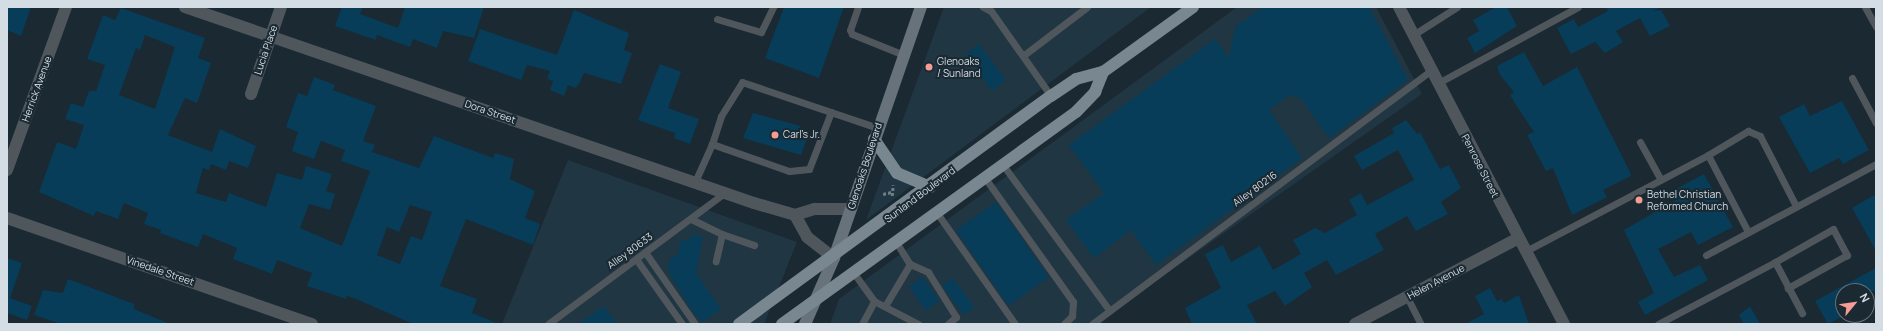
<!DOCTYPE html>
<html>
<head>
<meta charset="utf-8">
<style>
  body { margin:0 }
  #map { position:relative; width:1883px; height:331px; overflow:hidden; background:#1a2932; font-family:Manrope,sans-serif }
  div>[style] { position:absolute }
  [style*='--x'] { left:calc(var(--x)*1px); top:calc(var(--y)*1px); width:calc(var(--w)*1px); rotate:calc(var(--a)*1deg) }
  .built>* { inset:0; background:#213643 }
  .stream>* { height:5px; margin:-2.5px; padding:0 2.5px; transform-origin:2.5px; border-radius:2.5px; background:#240000 }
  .building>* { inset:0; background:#073d58; transform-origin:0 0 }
  .path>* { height:2.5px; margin-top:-1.25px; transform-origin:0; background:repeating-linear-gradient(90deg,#707d85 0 3px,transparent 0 5px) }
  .lane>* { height:7px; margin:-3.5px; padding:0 3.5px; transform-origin:3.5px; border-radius:3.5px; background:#50575c }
  .street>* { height:12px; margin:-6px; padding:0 6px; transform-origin:6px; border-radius:6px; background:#50575c }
  .secondary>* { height:12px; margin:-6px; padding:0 6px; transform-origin:6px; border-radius:6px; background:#67727a }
  .primary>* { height:12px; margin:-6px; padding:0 6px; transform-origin:6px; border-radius:6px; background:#788790 }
  .dots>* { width:11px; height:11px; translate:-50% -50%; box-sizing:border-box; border:2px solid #1a2932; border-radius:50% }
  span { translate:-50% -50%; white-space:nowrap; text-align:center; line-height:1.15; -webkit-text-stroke:4px #1a2932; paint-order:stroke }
  .street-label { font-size:10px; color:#d4dde4 }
  .poi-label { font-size:10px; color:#d4dde4 }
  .left { translate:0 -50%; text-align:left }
  .frame { position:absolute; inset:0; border:8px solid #d4dde4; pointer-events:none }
  .north { position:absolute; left:1835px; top:283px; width:40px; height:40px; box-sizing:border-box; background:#1a2932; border:1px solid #647179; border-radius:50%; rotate:61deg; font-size:11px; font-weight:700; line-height:16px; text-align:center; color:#d4dde4 }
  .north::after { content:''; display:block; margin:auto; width:14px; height:18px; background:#f59c94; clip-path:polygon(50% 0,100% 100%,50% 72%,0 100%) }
</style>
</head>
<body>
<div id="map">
  <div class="built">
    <i style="clip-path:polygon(944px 7px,1151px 7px,866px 220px)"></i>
    <i style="clip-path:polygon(1237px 7px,1376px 7px,1422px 94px,1095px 324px,830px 324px,839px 299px)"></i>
    <i style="clip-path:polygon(568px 160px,797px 242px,764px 324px,502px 324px)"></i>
  </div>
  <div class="stream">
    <i style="--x:1875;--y:324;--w:1;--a:0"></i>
  </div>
  <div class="building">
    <i style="clip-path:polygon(7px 7px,31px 7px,21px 36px,7px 30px)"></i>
    <i style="clip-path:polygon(342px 7px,363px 7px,360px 14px,398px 28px,405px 7px,484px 7px,474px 38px,443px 31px,437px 48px,413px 39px,410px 47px,377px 35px,376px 40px,335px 26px)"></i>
    <i style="clip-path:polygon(784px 7px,844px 7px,819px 78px,765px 58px)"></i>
    <i style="clip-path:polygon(1263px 7px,1369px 7px,1408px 80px,1329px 138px,1301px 99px,1290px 95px,1269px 110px,1302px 158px,1156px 265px,1131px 230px,1094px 258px,1066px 220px,1104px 193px,1069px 145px,1215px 39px,1229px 58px,1235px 27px)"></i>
    <i style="clip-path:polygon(1496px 7px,1507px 7px,1517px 26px,1475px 53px,1467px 38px,1479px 31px,1473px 20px)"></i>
    <i style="clip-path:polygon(1606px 7px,1661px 7px,1653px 11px,1661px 10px,1670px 26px,1650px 36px,1640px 18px,1616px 31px,1623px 42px,1605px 53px,1595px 42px,1571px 54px,1557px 28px,1574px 19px,1578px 27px,1608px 11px)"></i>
    <i style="clip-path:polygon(evenodd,121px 8px,205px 38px,198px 58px,211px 63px,197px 103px,185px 98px,168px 135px,212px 152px,220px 129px,256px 146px,248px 168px,229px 161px,226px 170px,211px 164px,209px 170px,203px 168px,196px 193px,226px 202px,229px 193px,266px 207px,277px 173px,302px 180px,306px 166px,332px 174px,326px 191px,335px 194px,330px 210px,309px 204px,300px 228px,342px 246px,370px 171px,341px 161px,345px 150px,321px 141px,314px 159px,292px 151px,298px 132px,286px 127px,298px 93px,307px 96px,314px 77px,335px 85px,333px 90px,376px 106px,363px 141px,375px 145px,372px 152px,419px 168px,434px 136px,493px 158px,495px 153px,514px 159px,510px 179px,535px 191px,525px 218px,540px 224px,533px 245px,466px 219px,440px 286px,477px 299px,472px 313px,499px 324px,413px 324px,354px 298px,347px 296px,346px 299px,307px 286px,312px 273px,277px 260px,272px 274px,233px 259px,237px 248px,203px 234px,198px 247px,160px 233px,161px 230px,144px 224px,148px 213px,124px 203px,118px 219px,96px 211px,94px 216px,39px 192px,57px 142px,76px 149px,84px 125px,65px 119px,71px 103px,83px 107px,89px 91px,96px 91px,105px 65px,87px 59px,103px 15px,115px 20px,121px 8px,145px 35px,175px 47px,155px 109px,119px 95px,136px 48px,140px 50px,145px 35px,121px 8px,410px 205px,432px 212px,422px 240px,411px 236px,400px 264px,377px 255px,387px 227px,399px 232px,410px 205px)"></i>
    <i style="clip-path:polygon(574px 10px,629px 33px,624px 50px,632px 53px,621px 84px,584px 73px,579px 84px,575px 88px,568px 85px,564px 96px,550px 90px,553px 81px,547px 79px,550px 71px,527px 65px,521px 80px,468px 61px,480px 29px,557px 55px)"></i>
    <i style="left:979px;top:44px;width:45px;height:18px;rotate:53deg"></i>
    <i style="clip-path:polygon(1524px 52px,1543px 86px,1577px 67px,1630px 172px,1631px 176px,1603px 190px,1607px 197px,1572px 215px,1553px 168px,1546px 171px,1527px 135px,1534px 132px,1514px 102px,1510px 95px,1514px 92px,1500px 75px,1497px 66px)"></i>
    <i style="clip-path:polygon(660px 64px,681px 72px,668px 108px,699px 119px,690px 144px,674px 138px,675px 133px,638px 120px)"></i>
    <i style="clip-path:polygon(1842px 101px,1869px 150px,1843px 164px,1839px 158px,1810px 173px,1779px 117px,1804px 104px,1810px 116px)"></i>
    <i style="clip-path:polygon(753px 113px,801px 126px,799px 130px,808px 136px,801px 155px,743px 138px)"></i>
    <i style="clip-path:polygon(1406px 120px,1417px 134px,1420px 132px,1440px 169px,1449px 165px,1461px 188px,1441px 202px,1448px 214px,1416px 231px,1407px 216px,1375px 234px,1384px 250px,1336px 275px,1327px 260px,1304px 273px,1312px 287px,1285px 306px,1275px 291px,1247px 305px,1257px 324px,1192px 324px,1185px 308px,1221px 288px,1205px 254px,1223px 245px,1231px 262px,1260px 246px,1273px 270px,1301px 254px,1293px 240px,1315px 228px,1325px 233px,1357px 215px,1349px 200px,1361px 193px,1367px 205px,1414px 180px,1398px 150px,1362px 170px,1354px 156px,1394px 133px,1392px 128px)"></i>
    <i style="clip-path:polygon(1704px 174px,1733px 227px,1698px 245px,1691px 232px,1658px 249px,1674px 277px,1700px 265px,1708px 280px,1645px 315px,1638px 302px,1654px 293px,1624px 230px,1679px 198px,1674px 190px)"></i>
    <i style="clip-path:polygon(1876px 194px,1876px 251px,1852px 208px)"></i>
    <i style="left:996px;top:202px;width:92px;height:49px;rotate:55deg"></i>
    <i style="clip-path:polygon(691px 234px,703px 237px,696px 273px,721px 309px,703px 322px,692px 311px,668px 271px,669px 260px,678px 254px,680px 241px,690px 239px)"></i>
    <i style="clip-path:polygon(7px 258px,22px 263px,10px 298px,32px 306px,27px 320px,7px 313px)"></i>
    <i style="clip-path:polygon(1876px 268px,1876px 291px,1843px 291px,1843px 316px,1828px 324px,1815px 301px)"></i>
    <i style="left:923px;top:277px;width:29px;height:17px;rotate:55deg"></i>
    <i style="left:953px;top:278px;width:36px;height:13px;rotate:54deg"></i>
    <i style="clip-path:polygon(68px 279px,134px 304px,134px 309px,170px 324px,61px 324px,34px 315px,43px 290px,63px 293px)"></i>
    <i style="clip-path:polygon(1490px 288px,1497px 301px,1502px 299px,1504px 303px,1519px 295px,1529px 324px,1465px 324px,1484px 314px,1475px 296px)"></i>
    <i style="clip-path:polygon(604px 306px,617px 324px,578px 324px)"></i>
    <i style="clip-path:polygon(1750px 306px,1760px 324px,1744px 324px,1739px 315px)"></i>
  </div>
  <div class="path">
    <i style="--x:883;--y:194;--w:9;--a:-13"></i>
    <i style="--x:892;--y:196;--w:11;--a:-85"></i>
  </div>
  <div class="lane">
    <i style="--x:858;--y:7;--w:24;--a:109"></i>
    <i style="--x:850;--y:30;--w:4;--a:63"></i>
    <i style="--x:852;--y:34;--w:56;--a:22"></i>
    <i style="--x:983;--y:7;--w:9;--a:27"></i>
    <i style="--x:991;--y:11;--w:104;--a:54.8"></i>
    <i style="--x:1865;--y:7;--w:23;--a:61"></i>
    <i style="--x:717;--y:19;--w:46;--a:16.5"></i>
    <i style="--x:761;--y:32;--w:28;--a:-64"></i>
    <i style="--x:1413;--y:35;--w:52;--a:-32.5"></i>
    <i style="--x:1024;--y:55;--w:79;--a:-37.3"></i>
    <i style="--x:1852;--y:78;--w:51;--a:61.9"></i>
    <i style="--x:1438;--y:83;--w:159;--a:-28.5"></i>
    <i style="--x:831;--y:112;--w:61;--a:111.1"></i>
    <i style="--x:809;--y:169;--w:20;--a:174"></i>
    <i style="--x:789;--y:171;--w:82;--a:-160.7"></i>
    <i style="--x:712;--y:144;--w:29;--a:-72"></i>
    <i style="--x:721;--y:116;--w:40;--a:-58"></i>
    <i style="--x:742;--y:82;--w:144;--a:18.7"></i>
    <i style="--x:1640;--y:142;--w:43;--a:61.1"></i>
    <i style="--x:1708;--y:155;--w:47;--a:-31"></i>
    <i style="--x:1748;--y:131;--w:13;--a:23"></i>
    <i style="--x:1760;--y:136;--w:79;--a:62.8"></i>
    <i style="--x:1003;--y:165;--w:180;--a:53.8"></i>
    <i style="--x:985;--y:178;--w:152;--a:54.6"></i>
    <i style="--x:1073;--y:302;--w:14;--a:94"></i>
    <i style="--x:1072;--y:316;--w:11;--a:135"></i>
    <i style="--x:694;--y:184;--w:44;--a:-65.8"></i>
    <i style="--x:937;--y:213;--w:136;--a:54.9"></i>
    <i style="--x:691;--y:219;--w:34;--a:26"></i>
    <i style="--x:722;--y:234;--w:28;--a:103"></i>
    <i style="--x:722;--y:234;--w:34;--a:19"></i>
    <i style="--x:896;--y:242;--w:26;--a:58"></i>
    <i style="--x:910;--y:264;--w:20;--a:24"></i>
    <i style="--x:928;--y:272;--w:53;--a:58.1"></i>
    <i style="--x:956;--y:317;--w:11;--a:139"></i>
    <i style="--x:645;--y:252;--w:88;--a:55.2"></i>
    <i style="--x:1524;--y:252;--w:208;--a:-27.8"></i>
    <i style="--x:1708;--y:155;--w:87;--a:62.5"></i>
    <i style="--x:1706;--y:255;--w:193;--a:-28.2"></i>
    <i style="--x:636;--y:259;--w:80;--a:54.7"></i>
    <i style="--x:1775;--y:262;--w:67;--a:-29.6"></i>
    <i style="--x:1833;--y:229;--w:30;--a:62"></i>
    <i style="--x:1847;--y:255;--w:68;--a:150.8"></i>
    <i style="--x:853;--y:272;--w:36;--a:54"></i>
    <i style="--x:874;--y:301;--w:50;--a:27.6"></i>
    <i style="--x:1407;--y:297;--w:30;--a:63"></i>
    <i style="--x:885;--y:306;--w:49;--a:-59.2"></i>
    <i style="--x:548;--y:324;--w:218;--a:-36.6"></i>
    <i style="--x:862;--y:324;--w:26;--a:-62"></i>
    <i style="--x:1092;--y:324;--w:424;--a:-36.8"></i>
    <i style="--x:1658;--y:324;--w:132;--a:-27.9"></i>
    <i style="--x:1775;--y:262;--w:58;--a:62.1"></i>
  </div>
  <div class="street">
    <i style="--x:185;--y:7;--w:602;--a:19.01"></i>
    <i style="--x:754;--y:203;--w:43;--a:16.3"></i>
    <i style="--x:795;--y:215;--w:21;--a:-17"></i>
    <i style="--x:815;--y:209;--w:36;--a:0"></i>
    <i style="--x:1399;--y:7;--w:357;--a:62.5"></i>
    <i style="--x:251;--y:94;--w:92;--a:-71"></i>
    <i style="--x:7;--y:170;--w:173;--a:-70.1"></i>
    <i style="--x:795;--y:215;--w:25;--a:61"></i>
    <i style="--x:807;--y:237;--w:34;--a:38"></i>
    <i style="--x:7;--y:218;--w:323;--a:19.2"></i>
    <i style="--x:1355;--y:324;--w:183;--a:-27.7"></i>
  </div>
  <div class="secondary">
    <i style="--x:805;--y:324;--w:72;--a:-66.3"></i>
    <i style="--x:834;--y:258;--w:266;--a:-70.9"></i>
  </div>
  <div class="primary">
    <i style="--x:874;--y:139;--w:41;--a:55.9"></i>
    <i style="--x:897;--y:173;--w:36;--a:23"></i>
    <i style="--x:739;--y:324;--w:386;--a:-36.2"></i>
    <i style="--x:1051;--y:96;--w:30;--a:-34"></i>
    <i style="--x:1076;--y:79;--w:28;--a:-15"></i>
    <i style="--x:1103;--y:72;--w:111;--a:-35.8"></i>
    <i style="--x:782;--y:324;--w:362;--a:-35.8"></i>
    <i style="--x:1076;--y:112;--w:28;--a:-46"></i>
    <i style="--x:1095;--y:92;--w:22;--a:-68"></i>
  </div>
  <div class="dots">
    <i style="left:929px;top:67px;background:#f59c94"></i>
    <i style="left:775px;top:135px;background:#f59c94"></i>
    <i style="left:1639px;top:200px;background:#f59c94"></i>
  </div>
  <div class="street-label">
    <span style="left:266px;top:50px;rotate:-71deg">Lucia Place</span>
    <span style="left:37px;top:89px;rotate:-70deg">Herrick Avenue</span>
    <span style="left:490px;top:112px;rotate:19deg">Dora Street</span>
    <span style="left:865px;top:166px;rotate:-72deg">Glenoaks Boulevard</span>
    <span style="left:1480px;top:166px;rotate:63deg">Penrose Street</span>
    <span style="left:1255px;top:189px;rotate:-36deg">Alley 80216</span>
    <span style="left:920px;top:195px;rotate:-37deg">Sunland Boulevard</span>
    <span style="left:630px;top:251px;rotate:-36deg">Alley 80633</span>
    <span style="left:160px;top:271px;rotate:19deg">Vinedale Street</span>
    <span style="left:1436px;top:282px;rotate:-28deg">Helen Avenue</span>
  </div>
  <div class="poi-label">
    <span class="left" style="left:937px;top:67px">Glenoaks<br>/ Sunland</span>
    <span class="left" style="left:783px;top:135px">Carl's Jr.</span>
    <span class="left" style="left:1647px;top:200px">Bethel Christian<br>Reformed Church</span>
  </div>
  <div class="frame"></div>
  <div class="north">N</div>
</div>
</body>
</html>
